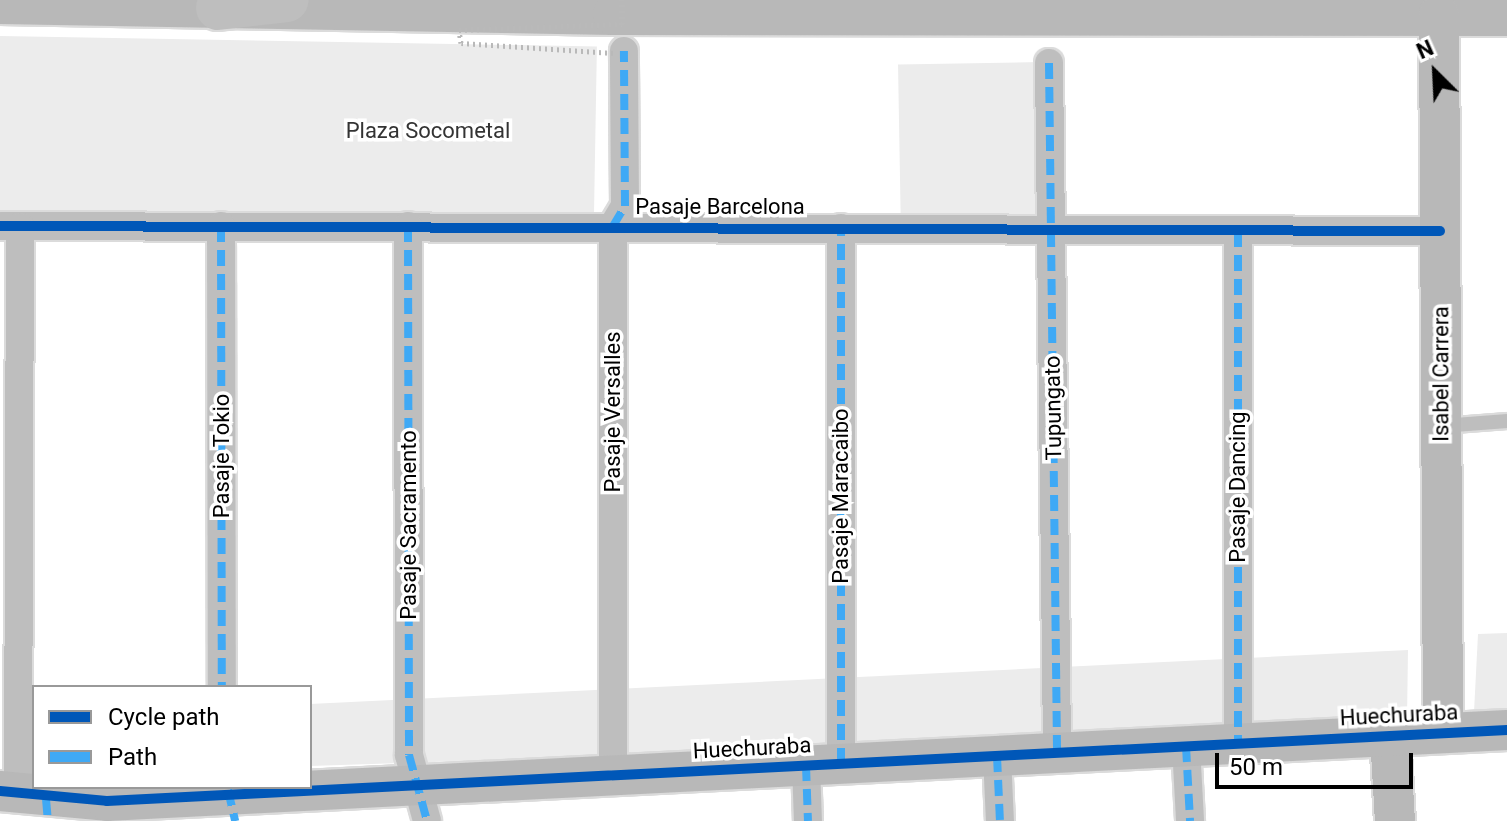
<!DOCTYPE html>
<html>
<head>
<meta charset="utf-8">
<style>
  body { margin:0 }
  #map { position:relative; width:1507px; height:821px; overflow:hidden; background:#fff; font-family:Roboto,sans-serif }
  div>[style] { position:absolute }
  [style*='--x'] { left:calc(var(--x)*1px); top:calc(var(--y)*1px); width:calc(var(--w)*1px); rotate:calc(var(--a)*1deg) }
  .green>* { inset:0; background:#ececec; transform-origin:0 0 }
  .roads { filter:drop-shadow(2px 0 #dbdbdb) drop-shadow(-2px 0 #dbdbdb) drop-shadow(0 2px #dbdbdb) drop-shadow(0 -2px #dbdbdb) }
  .lane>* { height:14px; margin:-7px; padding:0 7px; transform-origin:7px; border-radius:7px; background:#bebebe }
  .street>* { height:28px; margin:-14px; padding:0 14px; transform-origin:14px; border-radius:14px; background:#bebebe }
  .secondary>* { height:40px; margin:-20px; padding:0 20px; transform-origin:20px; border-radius:20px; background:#b8b8b8 }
  .highway>* { height:44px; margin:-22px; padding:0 22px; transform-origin:22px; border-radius:22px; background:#bebebe }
  .path-bridge>* { height:5px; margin-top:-2.5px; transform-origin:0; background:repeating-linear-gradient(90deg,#b9b9b9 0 2px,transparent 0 6px) }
  .quiet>* { height:8px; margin-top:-4px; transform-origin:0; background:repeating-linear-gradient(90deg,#3fa9f5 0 16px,transparent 0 24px) }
  .cycleway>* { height:10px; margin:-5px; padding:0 5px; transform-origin:5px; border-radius:5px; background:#0057b8 }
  span { translate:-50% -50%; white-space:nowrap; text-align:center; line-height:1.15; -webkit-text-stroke:7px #fff; paint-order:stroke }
  .park-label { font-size:22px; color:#333 }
  .street-label { font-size:22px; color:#000 }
  .legend { position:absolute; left:32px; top:685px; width:280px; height:104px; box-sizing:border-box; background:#fff; border:2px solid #999; margin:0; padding:10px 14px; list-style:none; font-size:24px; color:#000 }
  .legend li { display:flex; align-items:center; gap:16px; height:40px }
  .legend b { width:40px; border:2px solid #999 }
  .north { position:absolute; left:1395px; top:32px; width:80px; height:80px; -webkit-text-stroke:6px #fff; paint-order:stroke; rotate:336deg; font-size:22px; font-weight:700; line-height:32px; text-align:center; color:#000 }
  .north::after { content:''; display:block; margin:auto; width:28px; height:36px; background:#000; clip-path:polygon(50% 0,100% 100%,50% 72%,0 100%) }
  .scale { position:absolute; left:1215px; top:753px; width:198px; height:36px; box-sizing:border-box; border:4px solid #000; border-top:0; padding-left:10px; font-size:24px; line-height:28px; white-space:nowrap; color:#000; -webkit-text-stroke:6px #fff; paint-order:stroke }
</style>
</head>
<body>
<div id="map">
  <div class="green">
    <i style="left:0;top:36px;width:597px;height:180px;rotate:1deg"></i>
    <i style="left:1041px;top:62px;width:158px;height:143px;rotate:89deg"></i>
    <i style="clip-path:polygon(1507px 633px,1507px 710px,1474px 712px,1478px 634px)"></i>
    <i style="clip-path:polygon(1408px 650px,1407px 718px,834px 749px,310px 766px,310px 704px)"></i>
  </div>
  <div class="roads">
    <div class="lane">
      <i style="--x:1442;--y:426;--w:65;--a:-4.4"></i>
    </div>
    <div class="street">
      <i style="--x:1049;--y:63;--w:689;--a:89.33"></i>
      <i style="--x:0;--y:226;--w:1440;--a:0.2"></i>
      <i style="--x:221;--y:226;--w:461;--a:89.9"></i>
      <i style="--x:408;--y:226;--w:529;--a:89.89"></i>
      <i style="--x:409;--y:755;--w:68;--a:74.7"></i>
      <i style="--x:1238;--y:231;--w:512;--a:90"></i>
      <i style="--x:1186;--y:746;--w:75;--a:86.9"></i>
      <i style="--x:997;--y:756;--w:65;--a:87.4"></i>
      <i style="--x:841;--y:764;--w:536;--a:-90"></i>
      <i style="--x:806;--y:765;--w:56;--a:88"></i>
      <i style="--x:613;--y:775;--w:549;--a:-90"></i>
      <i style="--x:613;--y:226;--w:23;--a:-59"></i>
      <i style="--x:625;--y:206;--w:155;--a:-90.4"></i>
      <i style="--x:18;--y:795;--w:568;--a:-89.8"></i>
    </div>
    <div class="secondary">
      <i style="--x:0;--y:4;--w:613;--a:1.03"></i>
      <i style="--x:613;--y:15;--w:894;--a:0.06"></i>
      <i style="--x:1439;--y:15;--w:718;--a:89.68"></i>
      <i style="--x:1390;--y:735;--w:86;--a:86.7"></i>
      <i style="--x:0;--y:791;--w:107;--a:5.3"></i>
      <i style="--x:107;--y:801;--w:1402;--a:-2.9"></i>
    </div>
    <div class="highway">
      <i style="--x:218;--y:8;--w:69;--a:-6.6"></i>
    </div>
  </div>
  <div class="path-bridge">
    <i style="--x:613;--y:53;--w:152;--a:-176.2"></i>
    <i style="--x:461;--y:43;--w:13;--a:-99"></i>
    <i style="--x:459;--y:30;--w:163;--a:-2.1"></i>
    <i style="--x:622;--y:24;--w:24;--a:-90"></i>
  </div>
  <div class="quiet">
    <i style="--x:1049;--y:63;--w:689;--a:89.33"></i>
    <i style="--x:221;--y:226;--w:461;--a:89.9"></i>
    <i style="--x:408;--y:226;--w:529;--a:89.89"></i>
    <i style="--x:409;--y:755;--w:68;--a:74.7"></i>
    <i style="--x:613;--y:226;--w:23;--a:-59"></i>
    <i style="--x:625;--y:206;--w:155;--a:-90.4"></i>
    <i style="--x:1238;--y:231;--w:512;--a:90"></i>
    <i style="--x:1186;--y:746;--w:75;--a:86.9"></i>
    <i style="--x:997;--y:756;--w:65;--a:87.4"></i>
    <i style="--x:841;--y:764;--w:536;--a:-90"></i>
    <i style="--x:806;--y:765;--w:56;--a:88"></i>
    <i style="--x:228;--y:790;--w:32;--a:77"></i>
    <i style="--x:46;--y:799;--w:22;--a:85"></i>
  </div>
  <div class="cycleway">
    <i style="--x:0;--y:226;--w:1440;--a:0.2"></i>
    <i style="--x:0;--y:791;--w:107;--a:5.3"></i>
    <i style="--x:107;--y:801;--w:1402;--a:-2.9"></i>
  </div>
  <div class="park-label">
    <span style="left:428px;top:131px">Plaza Socometal</span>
  </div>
  <div class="street-label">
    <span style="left:720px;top:207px">Pasaje Barcelona</span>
    <span style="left:1441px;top:374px;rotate:-90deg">Isabel Carrera</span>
    <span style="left:1053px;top:408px;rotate:-91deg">Tupungato</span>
    <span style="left:613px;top:412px;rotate:-90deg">Pasaje Versalles</span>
    <span style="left:222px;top:456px;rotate:-90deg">Pasaje Tokio</span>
    <span style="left:1238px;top:487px;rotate:-90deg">Pasaje Dancing</span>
    <span style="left:841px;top:496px;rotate:-90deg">Pasaje Maracaibo</span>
    <span style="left:409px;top:525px;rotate:-90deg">Pasaje Sacramento</span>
    <span style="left:1399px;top:715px;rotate:-3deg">Huechuraba</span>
    <span style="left:752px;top:748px;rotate:-3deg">Huechuraba</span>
  </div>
  <ul class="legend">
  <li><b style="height:10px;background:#0057b8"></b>Cycle path</li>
  <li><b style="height:10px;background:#3fa9f5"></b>Path</li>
  </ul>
  <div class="north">N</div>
  <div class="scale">50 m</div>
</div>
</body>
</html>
